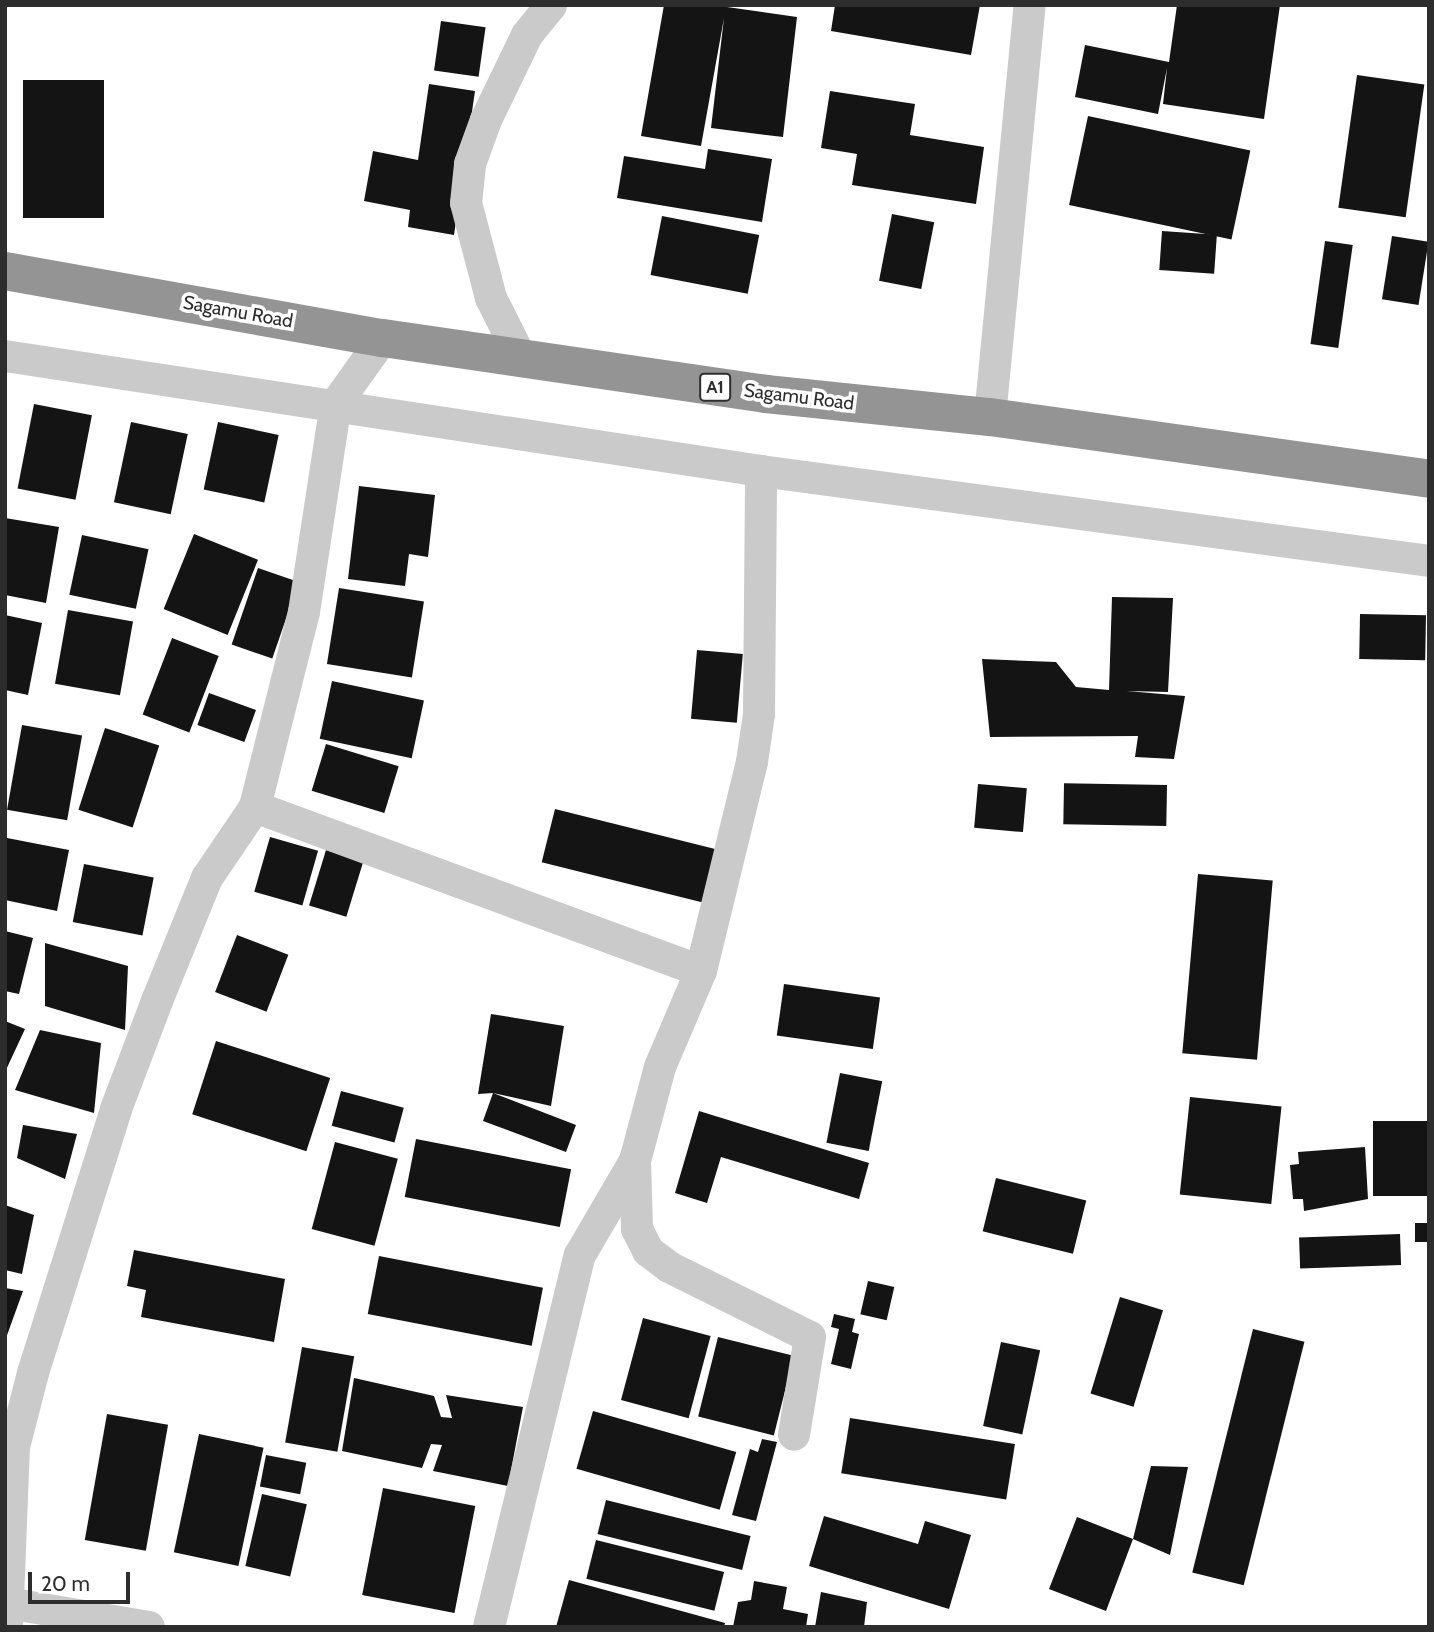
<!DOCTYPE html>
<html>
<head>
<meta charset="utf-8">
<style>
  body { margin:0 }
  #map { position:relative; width:1434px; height:1632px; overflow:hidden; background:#fff; font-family:Cabin,sans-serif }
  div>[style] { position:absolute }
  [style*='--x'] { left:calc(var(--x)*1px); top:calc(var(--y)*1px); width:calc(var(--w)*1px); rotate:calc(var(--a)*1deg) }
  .building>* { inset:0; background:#141414; transform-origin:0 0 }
  .street>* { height:32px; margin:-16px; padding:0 16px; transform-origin:16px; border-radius:16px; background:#cacaca }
  .highway>* { height:38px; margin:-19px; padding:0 19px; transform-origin:19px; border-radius:19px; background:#949494 }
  span { translate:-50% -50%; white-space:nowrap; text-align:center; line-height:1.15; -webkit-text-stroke:7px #fff; paint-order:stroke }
  .shield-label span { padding:2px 5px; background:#fff; border:2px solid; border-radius:5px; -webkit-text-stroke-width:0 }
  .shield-label { font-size:18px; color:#2d2d2d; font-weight:700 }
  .street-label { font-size:19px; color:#2d2d2d }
  .frame { position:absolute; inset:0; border:7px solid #2d2d2d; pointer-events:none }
  .scale { position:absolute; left:28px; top:1572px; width:102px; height:32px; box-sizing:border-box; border:4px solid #2d2d2d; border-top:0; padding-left:9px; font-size:21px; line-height:24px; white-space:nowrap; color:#2d2d2d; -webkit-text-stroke:5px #fff; paint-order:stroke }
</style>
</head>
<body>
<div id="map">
  <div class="building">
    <i style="clip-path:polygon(664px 5px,713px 5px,797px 17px,783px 137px,711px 128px,724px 18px,701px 146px,641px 136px)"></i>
    <i style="clip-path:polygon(835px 5px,980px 5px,971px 55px,831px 31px)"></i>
    <i style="clip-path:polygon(1177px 5px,1280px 5px,1264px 119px,1163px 104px,1167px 68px,1158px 114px,1075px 97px,1085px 45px,1169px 62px)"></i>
    <i style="left:441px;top:21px;width:45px;height:50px;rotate:8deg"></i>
    <i style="left:1357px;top:75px;width:68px;height:134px;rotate:8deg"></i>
    <i style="left:23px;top:80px;width:81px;height:138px"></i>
    <i style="clip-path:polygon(429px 84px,475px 91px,454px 235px,408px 227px,410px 210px,364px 201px,373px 151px,418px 160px)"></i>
    <i style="clip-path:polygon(830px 91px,915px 104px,910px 135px,984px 147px,976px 204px,852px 185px,857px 154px,821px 148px)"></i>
    <i style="left:1088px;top:116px;width:166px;height:91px;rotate:12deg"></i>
    <i style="clip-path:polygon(708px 149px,772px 159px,762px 222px,617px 198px,624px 156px,705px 169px)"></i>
    <i style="left:892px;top:214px;width:43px;height:68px;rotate:11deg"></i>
    <i style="left:662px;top:216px;width:99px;height:60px;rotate:11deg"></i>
    <i style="left:1162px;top:231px;width:55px;height:39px;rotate:4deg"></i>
    <i style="left:1392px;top:236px;width:37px;height:64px;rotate:9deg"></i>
    <i style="left:1325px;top:241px;width:28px;height:104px;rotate:8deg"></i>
    <i style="left:34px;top:404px;width:59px;height:86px;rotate:11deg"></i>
    <i style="left:131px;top:422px;width:58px;height:82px;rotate:12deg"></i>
    <i style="left:218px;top:422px;width:62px;height:69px;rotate:12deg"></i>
    <i style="clip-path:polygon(359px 486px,435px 495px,428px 557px,409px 554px,405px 586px,348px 579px)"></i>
    <i style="clip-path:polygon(5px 518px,59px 527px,46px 603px,5px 595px)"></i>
    <i style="left:194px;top:534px;width:69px;height:81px;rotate:22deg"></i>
    <i style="left:82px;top:535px;width:68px;height:61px;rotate:12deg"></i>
    <i style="left:258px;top:568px;width:43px;height:81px;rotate:19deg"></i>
    <i style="left:339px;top:588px;width:86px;height:77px;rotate:9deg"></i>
    <i style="clip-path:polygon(1112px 597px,1173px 598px,1168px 692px,1127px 691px,1185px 696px,1174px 759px,1135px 757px,1138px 736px,990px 737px,982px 659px,1056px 662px,1076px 687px,1109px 690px)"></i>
    <i style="left:68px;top:610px;width:66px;height:75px;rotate:10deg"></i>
    <i style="left:1360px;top:614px;width:66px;height:45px;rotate:1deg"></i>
    <i style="clip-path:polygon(5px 615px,42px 623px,28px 695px,5px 690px)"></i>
    <i style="left:172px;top:638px;width:50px;height:82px;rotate:21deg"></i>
    <i style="left:697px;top:650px;width:46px;height:69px;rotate:5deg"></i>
    <i style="left:332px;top:681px;width:94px;height:59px;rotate:12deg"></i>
    <i style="left:209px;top:693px;width:50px;height:34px;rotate:20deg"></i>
    <i style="left:22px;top:725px;width:61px;height:86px;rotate:10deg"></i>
    <i style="left:105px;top:728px;width:57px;height:86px;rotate:18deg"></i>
    <i style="left:326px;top:744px;width:76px;height:49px;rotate:17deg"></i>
    <i style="left:978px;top:784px;width:49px;height:44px;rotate:5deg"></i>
    <i style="left:1167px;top:785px;width:41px;height:103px;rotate:91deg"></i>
    <i style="left:555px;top:809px;width:165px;height:55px;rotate:14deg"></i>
    <i style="left:270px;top:837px;width:50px;height:57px;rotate:16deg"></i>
    <i style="clip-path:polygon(7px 838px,69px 850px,57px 911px,5px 900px)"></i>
    <i style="left:326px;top:850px;width:39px;height:58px;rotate:17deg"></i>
    <i style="left:84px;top:864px;width:71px;height:59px;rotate:11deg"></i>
    <i style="left:1198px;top:874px;width:75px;height:180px;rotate:5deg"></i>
    <i style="clip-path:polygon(5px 931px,33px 938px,19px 994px,5px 991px)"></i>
    <i style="left:237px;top:935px;width:55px;height:61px;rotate:21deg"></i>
    <i style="clip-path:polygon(45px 943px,128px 966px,125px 1030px,45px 1006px)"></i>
    <i style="left:784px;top:984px;width:97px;height:52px;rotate:8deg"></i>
    <i style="clip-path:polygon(491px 1014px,564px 1026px,551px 1106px,493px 1093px,576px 1125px,566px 1152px,483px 1121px,493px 1093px,478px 1094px)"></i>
    <i style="clip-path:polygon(5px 1021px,25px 1029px,5px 1072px)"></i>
    <i style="clip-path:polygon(40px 1030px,101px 1043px,94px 1113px,15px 1090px)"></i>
    <i style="left:216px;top:1041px;width:120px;height:77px;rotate:18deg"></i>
    <i style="left:840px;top:1073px;width:43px;height:71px;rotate:11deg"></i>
    <i style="left:341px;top:1091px;width:65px;height:36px;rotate:15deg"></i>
    <i style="left:1190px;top:1097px;width:92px;height:98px;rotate:6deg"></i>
    <i style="clip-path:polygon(699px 1111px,869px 1163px,859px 1199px,721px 1157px,707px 1203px,675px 1193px)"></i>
    <i style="left:1429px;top:1121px;width:75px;height:56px;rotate:90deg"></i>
    <i style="clip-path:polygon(23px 1125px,77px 1134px,65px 1179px,17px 1158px)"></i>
    <i style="left:416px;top:1139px;width:158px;height:59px;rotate:11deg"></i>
    <i style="left:335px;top:1142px;width:65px;height:90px;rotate:15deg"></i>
    <i style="clip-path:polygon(1365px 1147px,1368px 1199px,1304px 1211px,1303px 1199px,1293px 1199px,1290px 1165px,1299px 1164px,1298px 1152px)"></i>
    <i style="left:996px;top:1178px;width:93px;height:55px;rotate:14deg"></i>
    <i style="clip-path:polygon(5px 1205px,34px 1215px,22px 1274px,5px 1270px)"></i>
    <i style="left:1429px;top:1223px;width:19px;height:14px;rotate:90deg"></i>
    <i style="left:1400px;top:1234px;width:31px;height:101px;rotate:88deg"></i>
    <i style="clip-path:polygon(134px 1250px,285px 1279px,274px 1342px,141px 1317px,146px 1290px,127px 1286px)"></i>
    <i style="left:379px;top:1256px;width:167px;height:59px;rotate:11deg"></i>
    <i style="left:868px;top:1281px;width:27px;height:34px;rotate:13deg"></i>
    <i style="clip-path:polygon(5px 1288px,23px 1291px,6px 1338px,5px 1338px)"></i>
    <i style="left:1120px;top:1297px;width:45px;height:101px;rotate:17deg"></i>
    <i style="clip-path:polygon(834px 1314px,855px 1319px,852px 1332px,859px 1334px,851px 1369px,831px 1364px,839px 1329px,831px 1327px)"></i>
    <i style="left:643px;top:1318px;width:70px;height:85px;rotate:15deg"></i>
    <i style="left:1253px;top:1329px;width:53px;height:251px;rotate:14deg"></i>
    <i style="left:718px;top:1337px;width:78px;height:82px;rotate:14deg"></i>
    <i style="left:1001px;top:1342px;width:40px;height:86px;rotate:12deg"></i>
    <i style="left:302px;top:1347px;width:53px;height:97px;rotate:10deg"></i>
    <i style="clip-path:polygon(354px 1378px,434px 1396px,441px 1417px,452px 1418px,446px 1395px,523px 1407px,508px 1486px,433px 1471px,442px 1445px,431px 1444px,422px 1468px,342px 1451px)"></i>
    <i style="left:593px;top:1411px;width:149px;height:60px;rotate:16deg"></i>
    <i style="left:107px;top:1414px;width:62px;height:128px;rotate:10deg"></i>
    <i style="left:850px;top:1418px;width:167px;height:56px;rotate:9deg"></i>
    <i style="left:199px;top:1434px;width:66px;height:121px;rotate:12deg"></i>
    <i style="clip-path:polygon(762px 1439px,777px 1442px,756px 1521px,732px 1515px,750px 1449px,758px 1452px)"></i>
    <i style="left:266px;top:1455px;width:41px;height:32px;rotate:11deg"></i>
    <i style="clip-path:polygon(1151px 1466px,1188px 1467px,1170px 1555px,1133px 1539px,1106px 1611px,1049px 1589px,1077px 1517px,1133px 1539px)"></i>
    <i style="left:383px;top:1488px;width:94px;height:109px;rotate:11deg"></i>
    <i style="left:262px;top:1494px;width:46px;height:74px;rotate:13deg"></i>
    <i style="left:606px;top:1500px;width:149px;height:35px;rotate:14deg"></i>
    <i style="clip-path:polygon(824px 1516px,918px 1544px,925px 1521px,971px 1535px,949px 1609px,809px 1566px)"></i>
    <i style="left:596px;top:1540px;width:132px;height:40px;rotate:14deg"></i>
    <i style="clip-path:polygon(569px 1580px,725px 1623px,724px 1627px,556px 1627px)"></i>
    <i style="clip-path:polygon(754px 1581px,787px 1587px,783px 1609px,808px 1614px,806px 1627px,733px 1627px,738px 1602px,751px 1600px)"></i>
    <i style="clip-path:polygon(821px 1592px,867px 1602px,864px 1627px,815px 1627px)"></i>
  </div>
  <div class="street">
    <i style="--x:5;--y:356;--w:765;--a:8.65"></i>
    <i style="--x:761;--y:471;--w:674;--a:7.67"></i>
    <i style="--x:521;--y:358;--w:67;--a:-116.6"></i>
    <i style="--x:491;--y:298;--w:98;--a:-104.7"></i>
    <i style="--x:466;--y:203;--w:39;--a:-84"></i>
    <i style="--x:470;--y:164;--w:47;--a:-70"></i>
    <i style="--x:486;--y:120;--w:94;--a:-64.2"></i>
    <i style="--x:527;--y:35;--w:38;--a:-51"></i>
    <i style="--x:990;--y:417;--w:414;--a:-84.5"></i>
    <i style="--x:255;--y:807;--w:475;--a:20.2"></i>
    <i style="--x:635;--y:1161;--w:68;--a:88.3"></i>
    <i style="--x:637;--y:1229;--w:25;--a:63"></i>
    <i style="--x:648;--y:1251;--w:26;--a:37"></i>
    <i style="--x:669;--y:1267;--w:157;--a:26.4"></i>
    <i style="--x:810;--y:1337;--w:99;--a:99.3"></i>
    <i style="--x:7;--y:1603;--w:144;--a:9.6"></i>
    <i style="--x:7;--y:1627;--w:180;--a:-87.8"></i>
    <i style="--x:14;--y:1447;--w:76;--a:-75.6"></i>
    <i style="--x:33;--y:1373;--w:277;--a:-72.5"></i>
    <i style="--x:116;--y:1109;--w:116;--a:-69.2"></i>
    <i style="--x:157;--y:1001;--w:133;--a:-67.9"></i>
    <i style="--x:207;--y:878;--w:86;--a:-55.9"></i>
    <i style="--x:255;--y:807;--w:201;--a:-75.9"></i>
    <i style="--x:304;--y:612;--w:210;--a:-81.3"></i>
    <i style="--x:336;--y:404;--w:81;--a:-54.5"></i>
    <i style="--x:489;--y:1627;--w:383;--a:-76.3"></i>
    <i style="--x:580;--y:1255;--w:109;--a:-59.7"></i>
    <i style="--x:635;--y:1161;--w:97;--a:-75.1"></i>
    <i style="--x:660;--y:1067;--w:104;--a:-66.9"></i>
    <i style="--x:701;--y:971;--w:215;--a:-76.3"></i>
    <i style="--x:752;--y:762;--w:49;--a:-81.7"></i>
    <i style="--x:759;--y:714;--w:243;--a:-89.5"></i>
  </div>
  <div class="highway">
    <i style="--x:5;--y:271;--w:384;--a:10.1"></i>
    <i style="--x:383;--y:338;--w:387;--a:8.3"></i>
    <i style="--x:766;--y:394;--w:225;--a:5.9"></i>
    <i style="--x:990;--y:417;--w:443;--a:8"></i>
  </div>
  <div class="shield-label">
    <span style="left:715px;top:387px">A1</span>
  </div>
  <div class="street-label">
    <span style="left:238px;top:312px;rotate:10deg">Sagamu Road</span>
    <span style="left:799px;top:397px;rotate:7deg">Sagamu Road</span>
  </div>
  <div class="frame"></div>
  <div class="scale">20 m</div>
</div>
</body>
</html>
